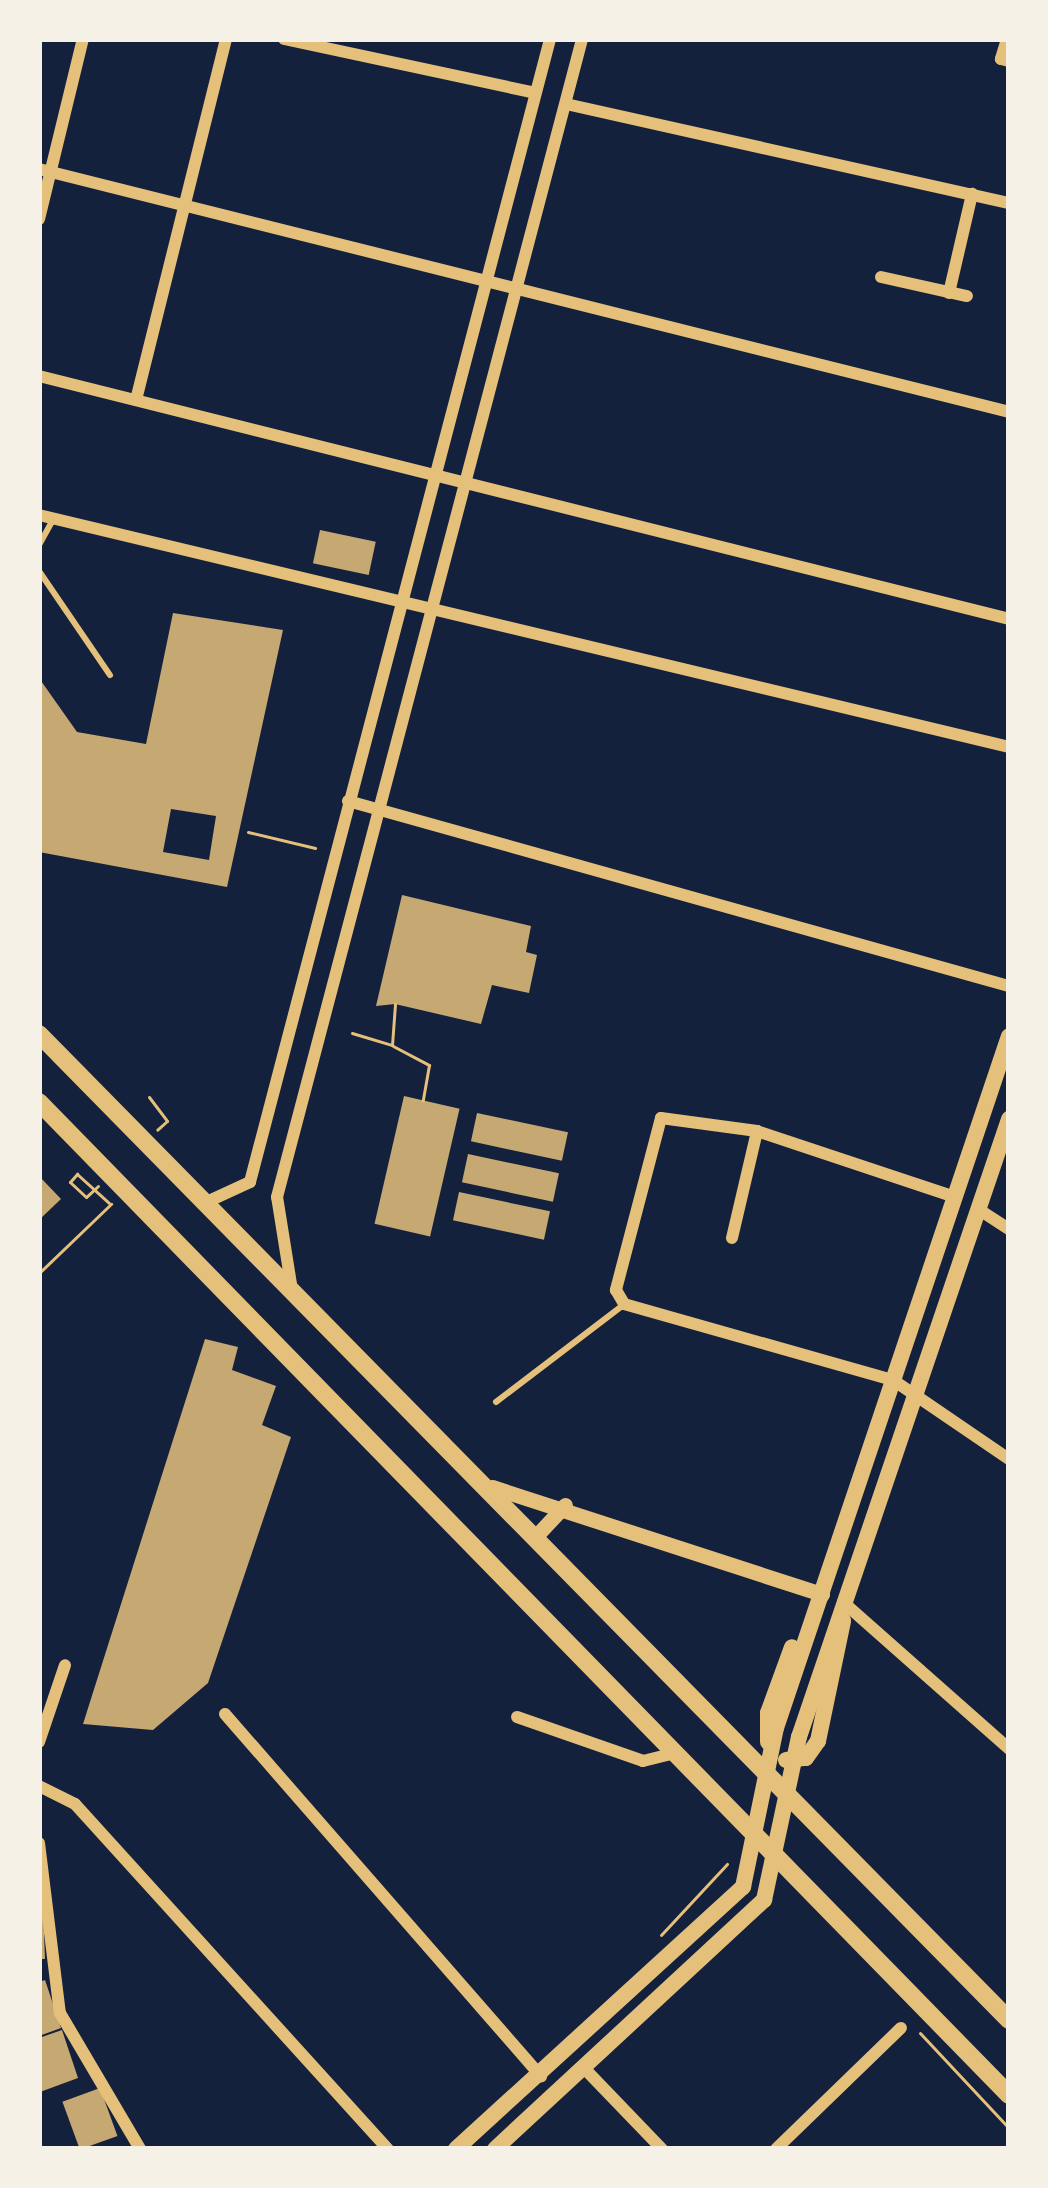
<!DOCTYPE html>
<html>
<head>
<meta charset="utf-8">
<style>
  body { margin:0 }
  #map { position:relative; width:1048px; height:2188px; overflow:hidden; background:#14213d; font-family:Arial,sans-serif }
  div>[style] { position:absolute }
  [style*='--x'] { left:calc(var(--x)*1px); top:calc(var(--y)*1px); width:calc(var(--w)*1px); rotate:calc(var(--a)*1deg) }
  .building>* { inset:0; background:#c6a872; transform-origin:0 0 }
  .path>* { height:3px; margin:-1.5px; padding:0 1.5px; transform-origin:1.5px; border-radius:1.5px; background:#e5c07b }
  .service>* { height:6px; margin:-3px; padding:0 3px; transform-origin:3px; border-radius:3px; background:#e5c07b }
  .minor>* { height:12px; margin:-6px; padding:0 6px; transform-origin:6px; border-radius:6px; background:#e5c07b }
  .tertiary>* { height:15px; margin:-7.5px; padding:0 7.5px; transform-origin:7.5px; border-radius:7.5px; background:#e5c07b }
  .secondary>* { height:16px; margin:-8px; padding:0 8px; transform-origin:8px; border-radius:8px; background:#e5c07b }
  .trunk>* { height:18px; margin:-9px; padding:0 9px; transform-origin:9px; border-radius:9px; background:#e5c07b }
  span { translate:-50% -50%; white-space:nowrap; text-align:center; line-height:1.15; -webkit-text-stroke:9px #f6f1e7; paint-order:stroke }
  .frame { position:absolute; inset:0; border:42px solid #f6f1e7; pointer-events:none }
</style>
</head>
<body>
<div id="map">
  <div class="building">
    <i style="left:320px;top:530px;width:57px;height:34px;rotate:12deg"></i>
    <i style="clip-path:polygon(evenodd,173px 613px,283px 630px,227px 887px,39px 852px,39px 678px,77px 732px,146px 744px,173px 613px,171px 809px,216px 816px,209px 860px,163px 852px,171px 809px)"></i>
    <i style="clip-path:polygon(402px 895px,531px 926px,526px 952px,537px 955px,529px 993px,492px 985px,481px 1024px,395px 1004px,376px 1006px)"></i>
    <i style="left:404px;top:1096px;width:57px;height:131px;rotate:13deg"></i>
    <i style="left:477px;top:1113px;width:93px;height:29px;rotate:12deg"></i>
    <i style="left:468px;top:1154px;width:93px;height:29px;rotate:12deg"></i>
    <i style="clip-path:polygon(39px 1176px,61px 1199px,39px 1220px)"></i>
    <i style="left:459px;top:1192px;width:93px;height:29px;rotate:12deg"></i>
    <i style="clip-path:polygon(205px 1339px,238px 1347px,232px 1370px,276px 1386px,262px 1425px,291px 1437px,208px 1683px,153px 1730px,83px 1724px)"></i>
    <i style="clip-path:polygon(43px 1908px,45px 1959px,39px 1959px,39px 1909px)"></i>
    <i style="clip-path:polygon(45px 1980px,61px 2028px,39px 2036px,39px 1982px)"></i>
    <i style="clip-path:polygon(62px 2030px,78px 2078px,40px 2092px,39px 2038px)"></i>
    <i style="left:100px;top:2088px;width:51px;height:40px;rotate:70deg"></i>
  </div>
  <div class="path">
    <i style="--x:248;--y:832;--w:69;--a:13.4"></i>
    <i style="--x:352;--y:1033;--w:42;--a:16.7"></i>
    <i style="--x:392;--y:1045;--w:41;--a:-85.8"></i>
    <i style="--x:393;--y:1046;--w:41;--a:27.8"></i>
    <i style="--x:429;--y:1065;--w:36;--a:100"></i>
    <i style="--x:149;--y:1097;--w:30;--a:53"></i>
    <i style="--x:167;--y:1121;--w:13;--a:138"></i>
    <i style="--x:98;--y:1186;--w:16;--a:137"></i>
    <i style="--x:86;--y:1197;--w:22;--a:-137"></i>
    <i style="--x:70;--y:1182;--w:11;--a:-49"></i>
    <i style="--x:77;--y:1174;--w:43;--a:42.2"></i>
    <i style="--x:39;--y:1273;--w:100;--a:-43.8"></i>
    <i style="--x:661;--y:1935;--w:97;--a:-47.1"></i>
    <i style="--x:920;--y:2033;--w:130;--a:46.9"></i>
  </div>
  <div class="service">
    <i style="--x:39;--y:545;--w:26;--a:-61"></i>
    <i style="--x:39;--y:571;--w:126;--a:55.7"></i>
    <i style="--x:496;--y:1402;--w:158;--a:-37.3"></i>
  </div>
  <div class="minor">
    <i style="--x:284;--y:39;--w:257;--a:12.1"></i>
    <i style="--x:1007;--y:39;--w:21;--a:107"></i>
    <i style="--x:1001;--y:59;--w:8;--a:14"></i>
    <i style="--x:566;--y:104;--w:454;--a:12.6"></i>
    <i style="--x:39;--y:169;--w:1000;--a:14.06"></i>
    <i style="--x:39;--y:219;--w:185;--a:-76.3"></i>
    <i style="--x:881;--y:277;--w:88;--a:12.5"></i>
    <i style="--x:949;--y:293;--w:102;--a:-76.9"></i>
    <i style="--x:39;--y:376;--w:1000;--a:14.06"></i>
    <i style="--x:136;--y:400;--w:372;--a:-76"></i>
    <i style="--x:39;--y:515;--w:997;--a:13.45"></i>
    <i style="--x:348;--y:801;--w:686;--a:15.64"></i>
    <i style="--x:955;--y:1197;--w:209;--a:-161.6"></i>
    <i style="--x:757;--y:1131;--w:97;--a:-172.3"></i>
    <i style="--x:661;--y:1118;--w:178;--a:104.7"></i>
    <i style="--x:616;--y:1290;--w:16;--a:60"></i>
    <i style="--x:624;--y:1304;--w:280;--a:15.8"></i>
    <i style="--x:893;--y:1380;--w:140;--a:34.3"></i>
    <i style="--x:211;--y:1200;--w:43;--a:-24.8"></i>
    <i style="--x:250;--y:1182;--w:1182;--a:-75.29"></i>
    <i style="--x:978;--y:1209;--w:37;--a:33"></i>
    <i style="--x:732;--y:1238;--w:110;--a:-76.8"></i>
    <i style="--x:291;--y:1284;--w:88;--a:-99.1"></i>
    <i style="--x:277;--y:1197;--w:1197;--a:-75.24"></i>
    <i style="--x:843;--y:1602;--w:222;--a:41.5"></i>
    <i style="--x:225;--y:1714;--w:481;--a:48.9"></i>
    <i style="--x:517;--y:1717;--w:133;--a:19.2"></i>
    <i style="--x:643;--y:1761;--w:30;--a:-14"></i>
    <i style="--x:39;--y:1742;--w:81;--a:-71.3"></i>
    <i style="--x:39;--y:1786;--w:40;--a:26.6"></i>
    <i style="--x:75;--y:1804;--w:466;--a:47.8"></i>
    <i style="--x:39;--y:1843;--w:171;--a:83"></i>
    <i style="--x:60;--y:2013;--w:158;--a:59.5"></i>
    <i style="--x:583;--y:2067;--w:114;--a:46.1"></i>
    <i style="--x:776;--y:2149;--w:174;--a:-44.1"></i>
  </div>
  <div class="tertiary">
    <i style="--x:492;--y:1487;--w:347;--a:18"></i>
    <i style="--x:537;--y:1535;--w:41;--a:-47"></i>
  </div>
  <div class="secondary">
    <i style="--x:768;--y:1742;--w:29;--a:-90"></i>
    <i style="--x:768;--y:1713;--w:70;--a:-70"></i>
    <i style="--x:786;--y:1760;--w:20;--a:-6"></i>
    <i style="--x:806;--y:1758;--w:21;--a:-55"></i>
    <i style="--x:818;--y:1741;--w:123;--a:-78.2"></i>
    <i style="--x:456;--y:2149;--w:389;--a:-42.4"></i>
    <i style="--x:743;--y:1887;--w:162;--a:-78.3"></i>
    <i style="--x:776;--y:1728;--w:730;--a:-71.39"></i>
    <i style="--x:495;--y:2149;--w:367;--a:-42.8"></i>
    <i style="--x:764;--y:1900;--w:167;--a:-77.9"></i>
    <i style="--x:799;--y:1737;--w:653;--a:-71.23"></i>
  </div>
  <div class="trunk">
    <i style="--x:39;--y:1034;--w:1383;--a:45.47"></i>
    <i style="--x:39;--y:1102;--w:1388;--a:45.67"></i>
  </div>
  <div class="frame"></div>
</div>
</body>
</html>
